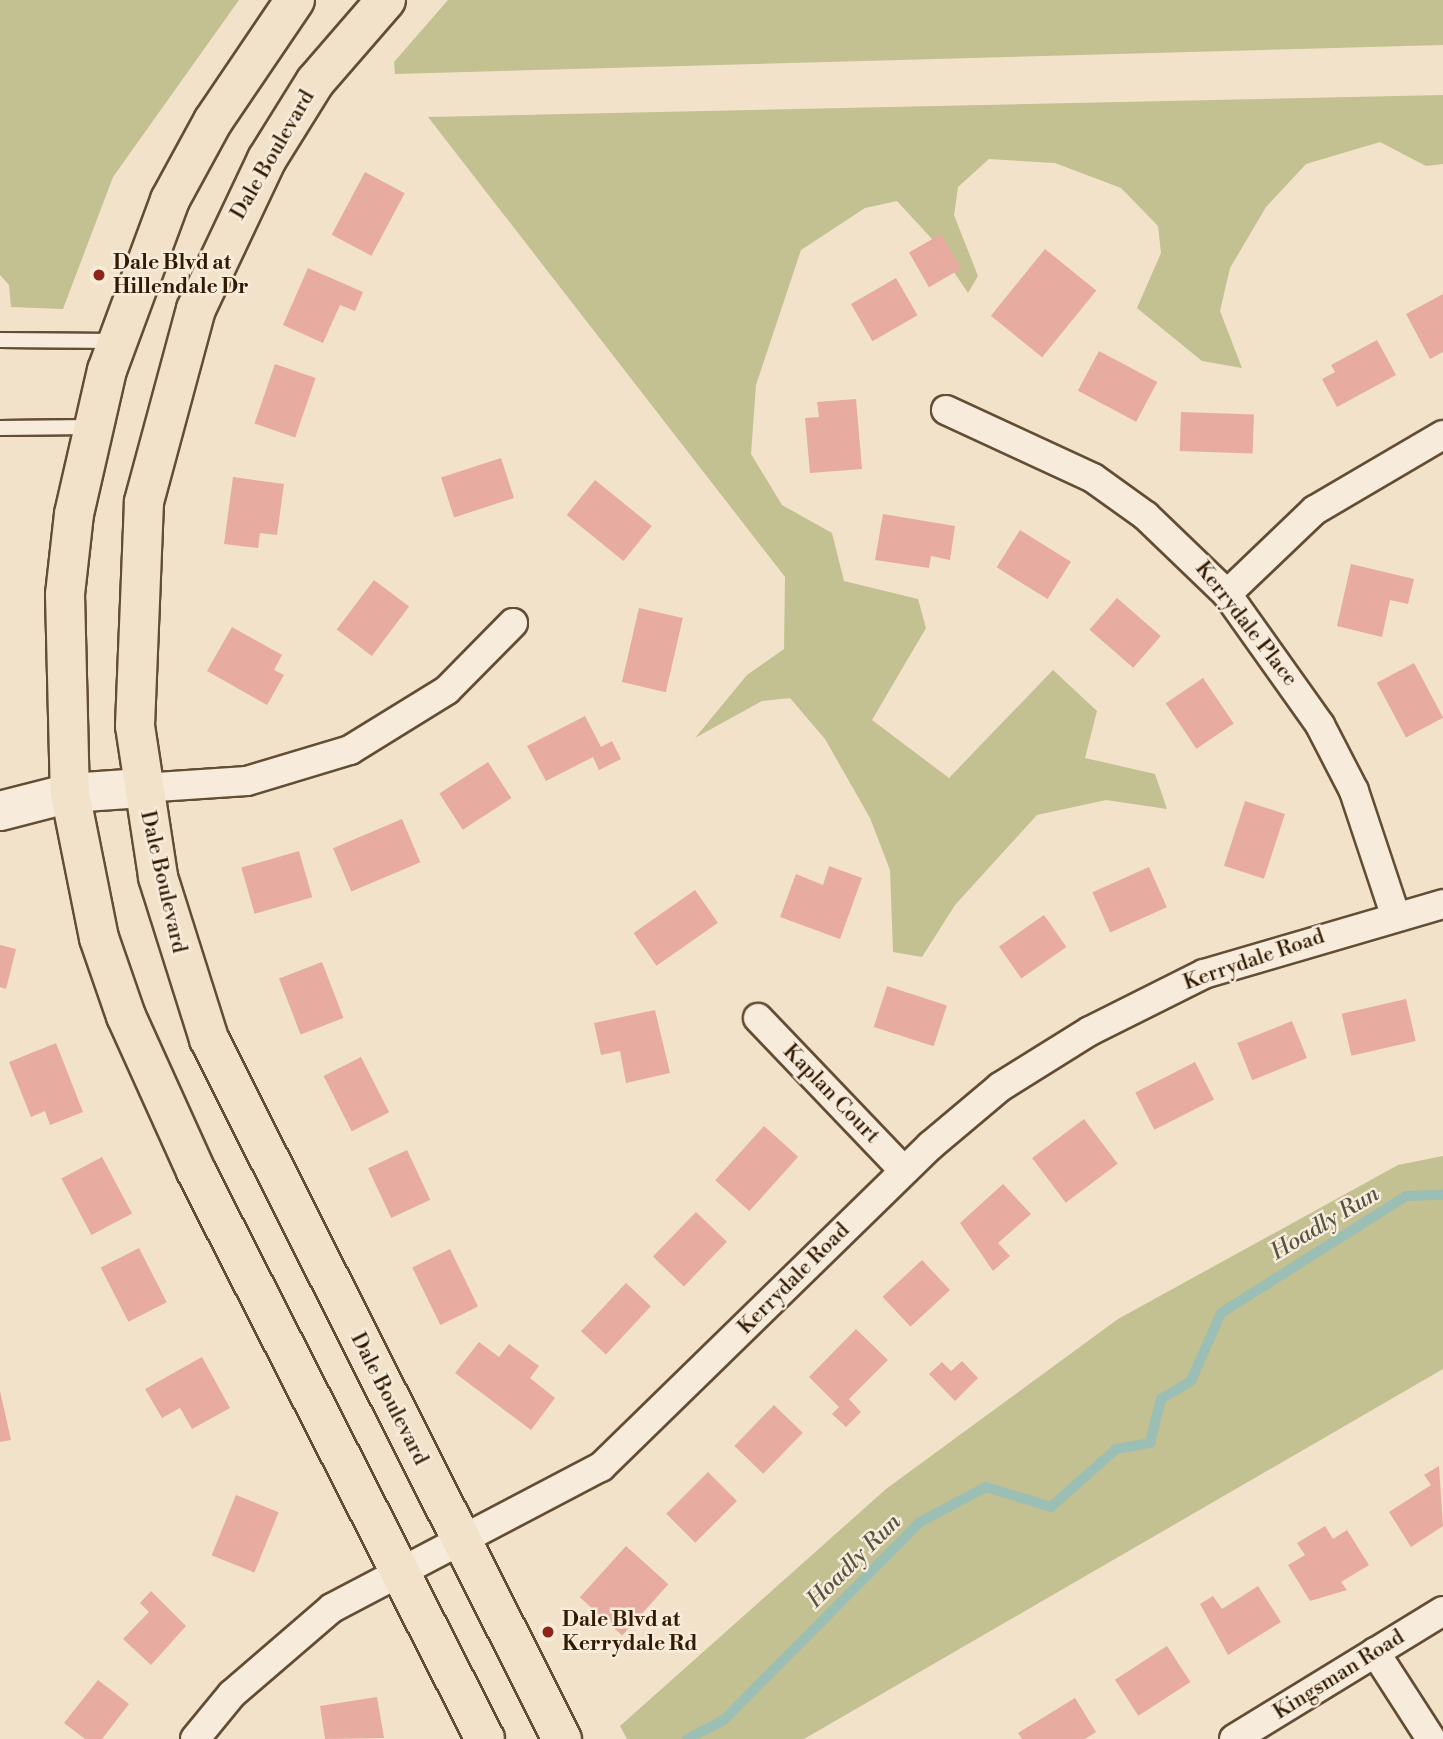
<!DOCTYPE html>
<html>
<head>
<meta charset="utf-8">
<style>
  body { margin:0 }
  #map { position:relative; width:1443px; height:1739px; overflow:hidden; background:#f2e2c9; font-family:"Libre Bodoni",serif }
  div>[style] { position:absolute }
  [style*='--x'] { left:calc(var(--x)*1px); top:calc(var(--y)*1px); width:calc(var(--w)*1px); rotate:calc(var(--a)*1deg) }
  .green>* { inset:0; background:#c3c091 }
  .stream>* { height:10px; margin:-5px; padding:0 5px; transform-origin:5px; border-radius:5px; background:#9bbeb5 }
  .building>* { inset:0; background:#e7ac9f; transform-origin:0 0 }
  .roads { filter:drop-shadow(2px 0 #634d34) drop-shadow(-2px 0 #634d34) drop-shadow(0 2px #634d34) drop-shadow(0 -2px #634d34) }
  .lane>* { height:14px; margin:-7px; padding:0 7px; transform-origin:7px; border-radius:7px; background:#f7ecdc }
  .street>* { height:28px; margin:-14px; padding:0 14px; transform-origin:14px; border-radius:14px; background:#f7ecdc }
  .secondary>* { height:38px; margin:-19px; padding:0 19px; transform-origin:19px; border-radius:19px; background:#f7ecdc }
  .primary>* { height:38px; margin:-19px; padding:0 19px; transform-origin:19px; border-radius:19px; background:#f2e2c9 }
  .dots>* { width:19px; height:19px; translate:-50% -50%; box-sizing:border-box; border:4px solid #f7ecdc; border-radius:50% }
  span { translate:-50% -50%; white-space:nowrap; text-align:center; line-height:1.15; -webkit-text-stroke:5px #f7ecdc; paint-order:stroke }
  .street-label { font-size:21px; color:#331b02 }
  .poi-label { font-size:21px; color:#331b02; font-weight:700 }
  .left { translate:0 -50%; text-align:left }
  .water-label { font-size:23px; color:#575441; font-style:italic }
</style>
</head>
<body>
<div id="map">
  <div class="green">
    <i style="clip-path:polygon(0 0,239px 0,113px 177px,63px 309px,11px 307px,9px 285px,0 275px)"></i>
    <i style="clip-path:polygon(448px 0,1443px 0,1443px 45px,395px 74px,394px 62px)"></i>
    <i style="clip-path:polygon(1443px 95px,1443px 164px,1426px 166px,1380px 142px,1306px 164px,1266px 207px,1230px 268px,1220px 311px,1242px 368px,1202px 361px,1137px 308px,1161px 253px,1158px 226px,1121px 188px,1055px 163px,989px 159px,958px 187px,954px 215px,978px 276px,968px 293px,932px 239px,897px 201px,865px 208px,801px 250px,756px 385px,751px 454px,782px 505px,832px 533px,844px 581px,918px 599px,926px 628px,872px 720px,949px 778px,1053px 670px,1097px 711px,1085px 758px,1155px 774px,1167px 809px,1106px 800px,1037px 815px,955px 905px,922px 957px,893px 952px,890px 870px,870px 818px,825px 739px,790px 698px,762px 701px,695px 738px,747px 675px,784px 649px,785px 577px,428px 117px)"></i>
    <i style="clip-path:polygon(1443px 1156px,1443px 1369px,804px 1739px,627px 1739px,620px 1726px,886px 1489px,1118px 1319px,1398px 1165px)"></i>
  </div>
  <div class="stream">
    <i style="--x:687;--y:1739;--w:42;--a:-27.2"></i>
    <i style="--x:724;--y:1720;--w:279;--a:-45.3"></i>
    <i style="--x:920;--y:1522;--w:75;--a:-27.9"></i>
    <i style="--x:986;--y:1487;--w:68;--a:17.1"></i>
    <i style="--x:1051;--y:1507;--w:87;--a:-41.7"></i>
    <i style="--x:1116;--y:1449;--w:35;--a:-10"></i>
    <i style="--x:1150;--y:1443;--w:45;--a:-76"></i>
    <i style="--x:1161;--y:1399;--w:35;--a:-31"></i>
    <i style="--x:1191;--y:1381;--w:74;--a:-66.2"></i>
    <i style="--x:1221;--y:1313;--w:219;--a:-32.3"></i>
    <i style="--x:1406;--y:1196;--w:37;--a:-2"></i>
  </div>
  <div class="building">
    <i style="left:365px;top:172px;width:45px;height:71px;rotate:28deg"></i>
    <i style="left:941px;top:234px;width:40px;height:37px;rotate:60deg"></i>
    <i style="left:1045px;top:249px;width:66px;height:86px;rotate:39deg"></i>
    <i style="clip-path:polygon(308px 268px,363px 292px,355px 311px,340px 305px,323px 343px,283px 325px)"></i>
    <i style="left:896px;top:278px;width:43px;height:52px;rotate:60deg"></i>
    <i style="clip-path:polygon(1443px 294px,1443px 352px,1430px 359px,1406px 314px)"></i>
    <i style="clip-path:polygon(1377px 340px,1396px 375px,1337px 407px,1322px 379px,1335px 372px,1331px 365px)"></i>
    <i style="left:1099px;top:351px;width:66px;height:45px;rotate:28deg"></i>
    <i style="left:275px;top:364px;width:43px;height:63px;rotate:19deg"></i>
    <i style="clip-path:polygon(856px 399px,862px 469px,810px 473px,805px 418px,819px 417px,817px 402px)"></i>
    <i style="left:1181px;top:412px;width:73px;height:39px;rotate:2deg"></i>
    <i style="left:501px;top:458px;width:42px;height:63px;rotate:72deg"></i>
    <i style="clip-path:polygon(233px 477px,284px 484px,277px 535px,260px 533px,258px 548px,224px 544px)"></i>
    <i style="left:595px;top:480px;width:73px;height:45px;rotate:39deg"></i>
    <i style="clip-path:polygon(883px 514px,955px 526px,950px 560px,931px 556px,929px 568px,875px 560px)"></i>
    <i style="left:1020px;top:530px;width:60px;height:44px;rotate:32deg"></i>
    <i style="clip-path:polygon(1351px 564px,1414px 579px,1408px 604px,1390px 600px,1382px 637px,1337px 626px)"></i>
    <i style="left:374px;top:580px;width:44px;height:62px;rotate:37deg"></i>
    <i style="left:1117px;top:598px;width:58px;height:42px;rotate:41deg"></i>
    <i style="left:639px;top:608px;width:45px;height:76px;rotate:13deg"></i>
    <i style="clip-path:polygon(232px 627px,282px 655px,274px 670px,284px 675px,267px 705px,207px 671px)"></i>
    <i style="left:1414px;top:663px;width:62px;height:42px;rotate:62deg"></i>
    <i style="left:1203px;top:678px;width:55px;height:45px;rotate:56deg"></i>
    <i style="clip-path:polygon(585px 716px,601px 747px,612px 741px,621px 759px,599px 770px,593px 757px,546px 781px,527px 746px)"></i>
    <i style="left:488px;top:762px;width:43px;height:58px;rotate:57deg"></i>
    <i style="left:1245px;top:801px;width:42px;height:68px;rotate:18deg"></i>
    <i style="left:402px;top:819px;width:47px;height:75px;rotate:67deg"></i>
    <i style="left:299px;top:851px;width:48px;height:60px;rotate:74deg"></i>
    <i style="clip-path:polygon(829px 866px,862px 878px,840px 939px,780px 917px,796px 874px,823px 885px)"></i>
    <i style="left:1149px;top:867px;width:44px;height:62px;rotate:66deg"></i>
    <i style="left:695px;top:890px;width:40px;height:75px;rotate:55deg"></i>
    <i style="left:1044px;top:915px;width:39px;height:55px;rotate:55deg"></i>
    <i style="clip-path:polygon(0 945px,16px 949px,6px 989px,0 987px)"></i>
    <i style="left:322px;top:962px;width:60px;height:46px;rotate:69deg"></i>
    <i style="left:887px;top:986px;width:63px;height:43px;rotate:18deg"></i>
    <i style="left:1406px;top:999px;width:43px;height:66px;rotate:77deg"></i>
    <i style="clip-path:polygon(655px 1010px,670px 1073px,626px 1083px,620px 1051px,601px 1055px,594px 1023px)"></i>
    <i style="left:1292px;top:1021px;width:40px;height:59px;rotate:68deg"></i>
    <i style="clip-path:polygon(56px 1043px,83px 1112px,50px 1125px,45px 1111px,31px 1117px,9px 1062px)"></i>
    <i style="left:361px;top:1057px;width:62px;height:42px;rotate:63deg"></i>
    <i style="left:1195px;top:1062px;width:42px;height:67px;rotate:63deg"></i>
    <i style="left:1084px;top:1119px;width:56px;height:65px;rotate:53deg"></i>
    <i style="left:764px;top:1126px;width:46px;height:73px;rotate:42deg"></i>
    <i style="left:407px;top:1150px;width:55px;height:43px;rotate:65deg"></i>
    <i style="left:102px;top:1157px;width:64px;height:46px;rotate:62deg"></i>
    <i style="clip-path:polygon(1003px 1184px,1031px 1214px,998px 1243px,1010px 1256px,993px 1271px,960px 1223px)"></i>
    <i style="left:696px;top:1212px;width:43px;height:62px;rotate:44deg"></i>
    <i style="left:139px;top:1248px;width:61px;height:43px;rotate:63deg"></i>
    <i style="left:450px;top:1249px;width:64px;height:42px;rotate:64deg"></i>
    <i style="left:922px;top:1260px;width:41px;height:54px;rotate:47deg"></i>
    <i style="left:626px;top:1283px;width:34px;height:66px;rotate:43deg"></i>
    <i style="clip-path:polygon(856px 1329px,888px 1360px,849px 1399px,861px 1412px,846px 1427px,832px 1414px,839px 1407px,809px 1377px)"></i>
    <i style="clip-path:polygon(479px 1342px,499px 1357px,509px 1344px,539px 1366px,530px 1378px,555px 1398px,531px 1430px,455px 1373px)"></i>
    <i style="clip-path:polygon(202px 1357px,230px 1408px,192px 1429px,180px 1408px,162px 1418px,145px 1389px)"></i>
    <i style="clip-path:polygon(962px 1361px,978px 1378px,955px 1401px,929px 1374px,942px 1362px,951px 1371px)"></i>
    <i style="clip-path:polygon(0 1391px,11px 1440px,0 1442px)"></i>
    <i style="left:774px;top:1405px;width:40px;height:57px;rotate:44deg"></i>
    <i style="clip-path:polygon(1439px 1466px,1443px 1526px,1411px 1547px,1389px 1512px,1431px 1485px,1424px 1475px)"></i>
    <i style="left:708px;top:1472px;width:41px;height:59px;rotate:45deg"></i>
    <i style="left:236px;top:1495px;width:46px;height:65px;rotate:22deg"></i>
    <i style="clip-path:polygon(1325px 1526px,1333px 1539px,1347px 1530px,1369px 1565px,1341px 1582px,1347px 1590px,1310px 1601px,1288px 1565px,1305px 1555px,1297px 1543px)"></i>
    <i style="left:626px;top:1546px;width:57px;height:69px;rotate:42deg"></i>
    <i style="clip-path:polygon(1258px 1586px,1281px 1622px,1228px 1655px,1200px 1604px,1213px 1596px,1222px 1609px)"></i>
    <i style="clip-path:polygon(151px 1591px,186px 1626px,151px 1665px,123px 1639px,149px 1612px,140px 1603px)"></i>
    <i style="left:1167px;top:1646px;width:43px;height:62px;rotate:57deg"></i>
    <i style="clip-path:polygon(98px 1680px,129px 1704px,102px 1739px,85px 1739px,64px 1723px)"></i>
    <i style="clip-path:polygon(377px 1697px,384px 1738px,325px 1739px,320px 1706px)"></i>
    <i style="clip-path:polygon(1075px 1698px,1096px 1732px,1085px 1739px,1022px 1739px,1018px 1733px)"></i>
  </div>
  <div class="roads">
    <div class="lane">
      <i style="--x:0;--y:340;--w:115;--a:0.5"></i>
      <i style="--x:0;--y:428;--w:91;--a:-0.6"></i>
    </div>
    <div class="street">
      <i style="--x:946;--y:410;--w:162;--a:24.8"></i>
      <i style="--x:1093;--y:478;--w:65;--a:35.6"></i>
      <i style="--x:1146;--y:516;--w:112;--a:43.9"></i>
      <i style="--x:1227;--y:594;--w:161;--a:54.6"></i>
      <i style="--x:1320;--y:725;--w:74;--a:62.7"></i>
      <i style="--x:1354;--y:791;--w:133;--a:71.6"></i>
      <i style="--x:1227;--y:594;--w:122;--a:-43.7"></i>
      <i style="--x:1315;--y:510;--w:148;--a:-30.4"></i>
      <i style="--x:142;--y:788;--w:105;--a:-3.8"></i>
      <i style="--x:247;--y:781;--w:108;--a:-16.8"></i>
      <i style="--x:350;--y:750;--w:114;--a:-31.7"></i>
      <i style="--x:447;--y:690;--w:94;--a:-45.4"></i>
      <i style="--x:758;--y:1018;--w:211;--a:46.3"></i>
      <i style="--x:1375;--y:1652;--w:103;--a:57.2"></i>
      <i style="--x:195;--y:1739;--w:58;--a:-50.6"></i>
      <i style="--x:232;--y:1694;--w:132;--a:-40.7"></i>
      <i style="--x:332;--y:1608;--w:304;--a:-27.7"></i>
      <i style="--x:601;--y:1467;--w:460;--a:-44.3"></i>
      <i style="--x:930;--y:1146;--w:92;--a:-40.1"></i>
      <i style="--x:1000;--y:1087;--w:106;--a:-31.9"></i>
      <i style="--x:1090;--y:1031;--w:127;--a:-26.6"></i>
      <i style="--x:1204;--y:974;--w:249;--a:-16.3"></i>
      <i style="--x:1234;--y:1739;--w:245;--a:-31.5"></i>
    </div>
    <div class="secondary">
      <i style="--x:0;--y:811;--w:72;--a:-14.4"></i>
      <i style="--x:70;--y:793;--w:72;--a:-4"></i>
    </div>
    <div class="primary">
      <i style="--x:295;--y:0;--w:146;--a:124.1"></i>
      <i style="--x:213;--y:121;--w:90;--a:118.6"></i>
      <i style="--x:170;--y:200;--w:181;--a:110.3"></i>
      <i style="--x:107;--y:370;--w:148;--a:102.9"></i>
      <i style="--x:74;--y:514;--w:81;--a:96.4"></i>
      <i style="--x:65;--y:594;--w:199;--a:88.6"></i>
      <i style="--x:70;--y:793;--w:148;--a:78.7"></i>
      <i style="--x:99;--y:938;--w:83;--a:70.9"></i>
      <i style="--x:126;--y:1016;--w:170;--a:65.7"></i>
      <i style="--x:196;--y:1171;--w:637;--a:63.03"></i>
      <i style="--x:386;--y:0;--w:108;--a:130.9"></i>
      <i style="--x:315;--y:82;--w:91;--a:121.9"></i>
      <i style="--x:267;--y:159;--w:166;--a:115.3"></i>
      <i style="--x:196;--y:309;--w:200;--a:105.1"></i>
      <i style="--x:144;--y:502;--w:224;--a:92.3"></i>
      <i style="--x:135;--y:726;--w:153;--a:81.3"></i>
      <i style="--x:158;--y:877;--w:170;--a:72.5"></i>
      <i style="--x:209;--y:1039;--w:784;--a:63.24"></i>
    </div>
  </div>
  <div class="dots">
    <i style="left:99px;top:275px;background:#8f2418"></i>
    <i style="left:548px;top:1632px;background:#8f2418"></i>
  </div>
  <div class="street-label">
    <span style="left:273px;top:155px;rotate:-60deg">Dale Boulevard</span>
    <span style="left:1246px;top:624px;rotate:52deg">Kerrydale Place</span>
    <span style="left:163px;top:882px;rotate:77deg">Dale Boulevard</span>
    <span style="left:1254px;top:960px;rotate:-19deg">Kerrydale Road</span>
    <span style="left:831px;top:1094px;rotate:46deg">Kaplan Court</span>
    <span style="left:794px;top:1279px;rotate:-45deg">Kerrydale Road</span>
    <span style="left:389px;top:1399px;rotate:63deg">Dale Boulevard</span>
    <span style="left:1339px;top:1675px;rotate:-32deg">Kingsman Road</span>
  </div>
  <div class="poi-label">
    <span class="left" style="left:113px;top:275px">Dale Blvd at<br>Hillendale Dr</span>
    <span class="left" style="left:562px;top:1632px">Dale Blvd at<br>Kerrydale Rd</span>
  </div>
  <div class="water-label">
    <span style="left:1325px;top:1223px;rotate:-31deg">Hoadly Run</span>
    <span style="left:854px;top:1561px;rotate:-45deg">Hoadly Run</span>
  </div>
</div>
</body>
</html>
